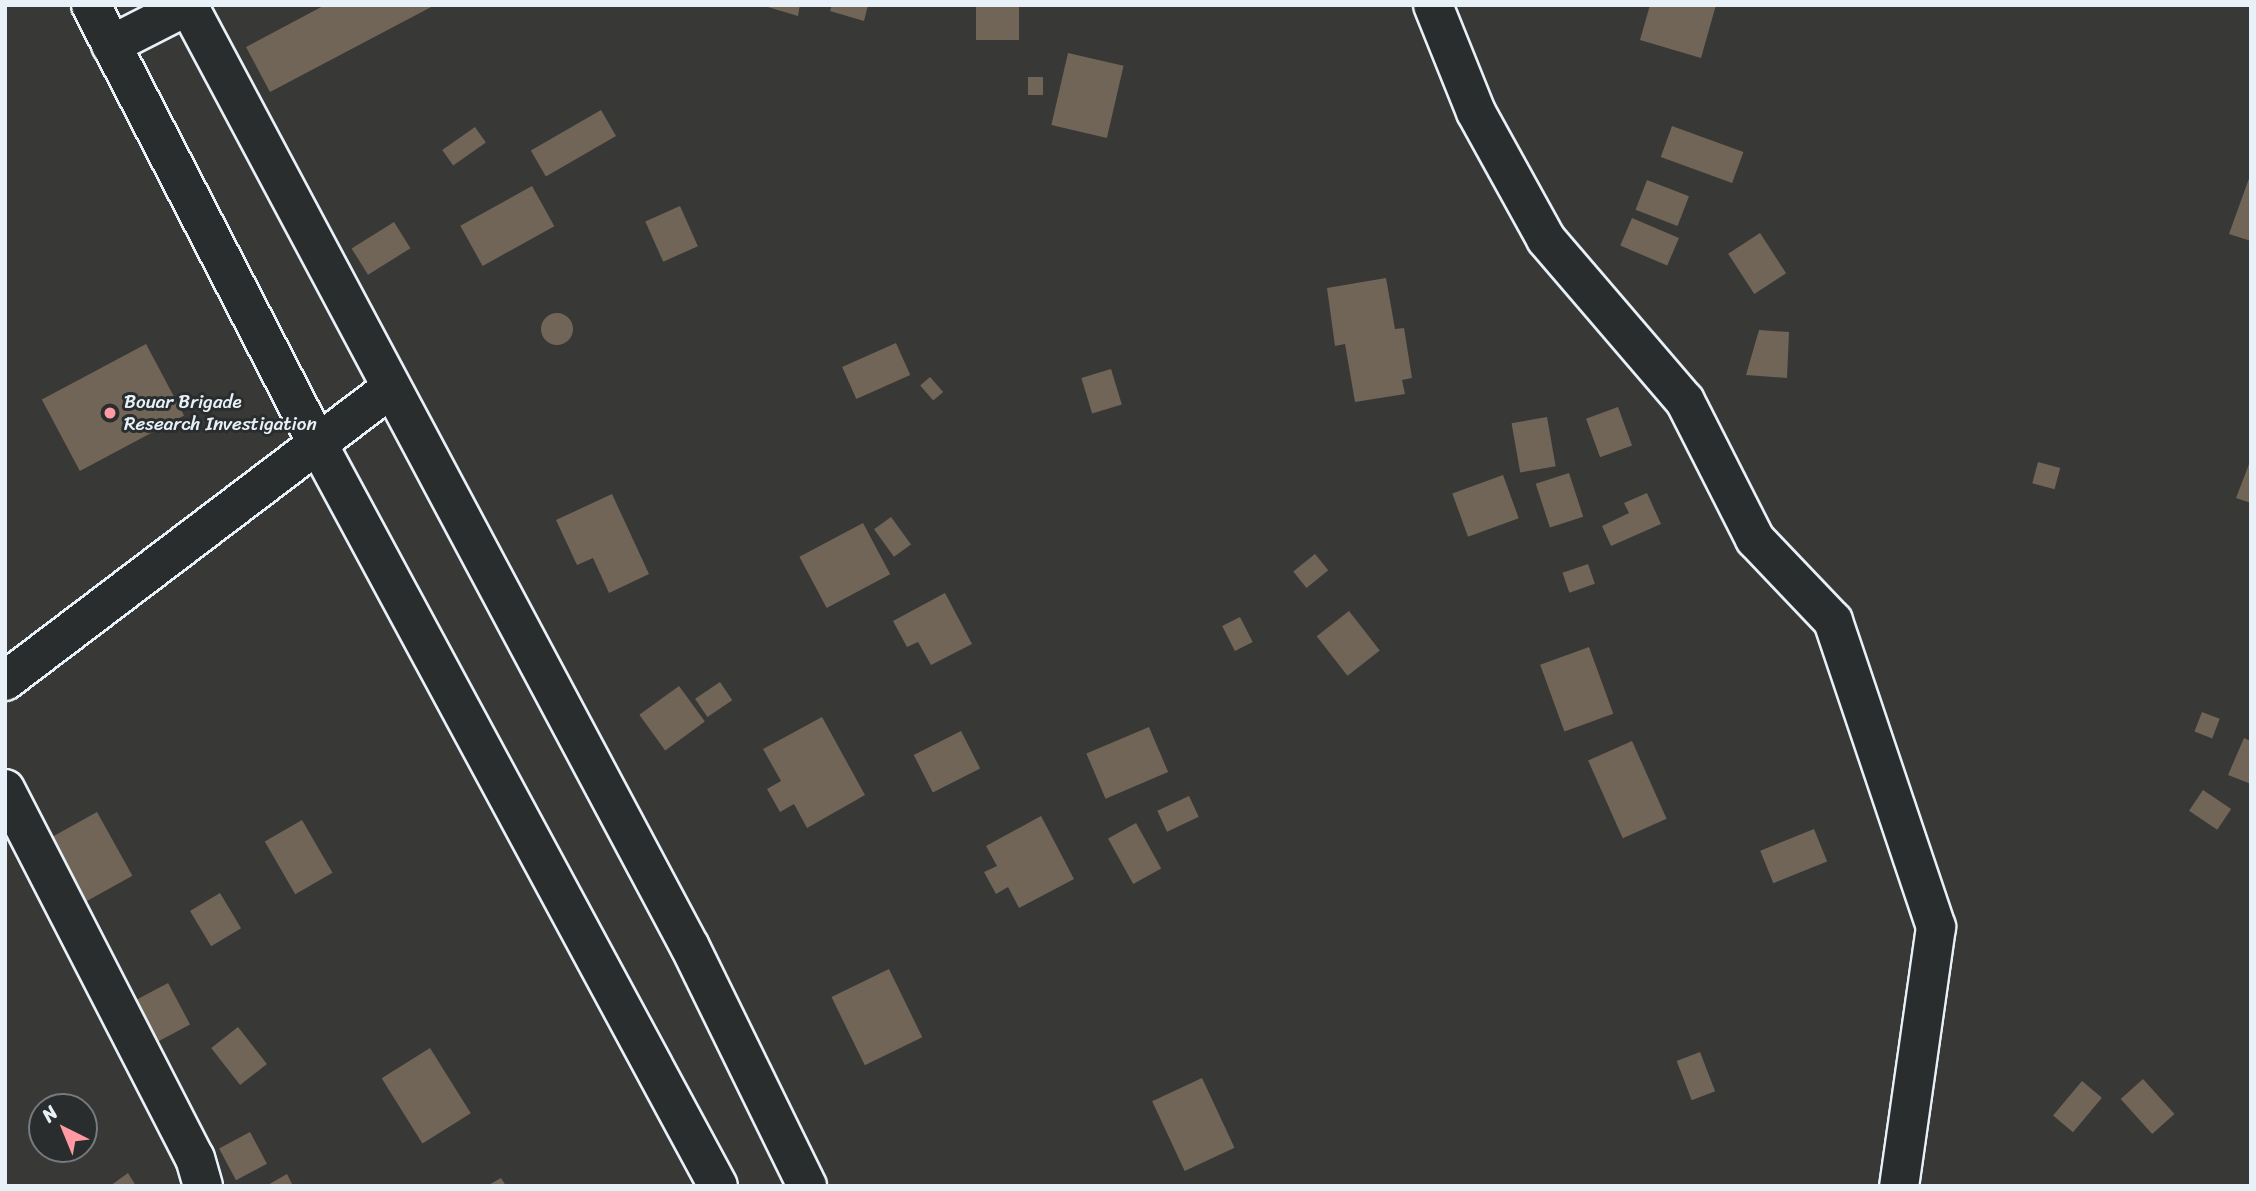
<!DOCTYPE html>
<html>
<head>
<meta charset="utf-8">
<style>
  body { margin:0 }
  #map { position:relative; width:2256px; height:1191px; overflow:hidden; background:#383836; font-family:Sriracha,sans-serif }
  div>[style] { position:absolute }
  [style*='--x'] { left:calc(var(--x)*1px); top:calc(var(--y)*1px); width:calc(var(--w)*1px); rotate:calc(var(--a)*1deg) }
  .building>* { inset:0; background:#716557; transform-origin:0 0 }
  .round { border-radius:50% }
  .roads { filter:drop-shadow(2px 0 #e8f1f8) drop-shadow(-2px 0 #e8f1f8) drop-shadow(0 2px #e8f1f8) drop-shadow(0 -2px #e8f1f8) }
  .minor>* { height:38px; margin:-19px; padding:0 19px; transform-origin:19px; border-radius:19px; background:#2a2d2e }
  .secondary>* { height:38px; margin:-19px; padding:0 19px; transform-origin:19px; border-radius:19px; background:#2a2d2e }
  .dots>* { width:19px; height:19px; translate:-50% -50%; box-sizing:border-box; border:4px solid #2a2d2e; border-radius:50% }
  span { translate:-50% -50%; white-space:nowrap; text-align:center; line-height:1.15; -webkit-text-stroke:6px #2a2d2e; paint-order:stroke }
  .poi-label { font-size:19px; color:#e8f1f8 }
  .left { translate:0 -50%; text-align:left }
  .frame { position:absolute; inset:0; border:7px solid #e8f1f8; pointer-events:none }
  .north { position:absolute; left:28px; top:1093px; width:70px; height:70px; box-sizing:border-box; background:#2a2d2e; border:2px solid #767b7f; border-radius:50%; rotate:317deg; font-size:19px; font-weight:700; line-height:28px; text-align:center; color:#e8f1f8 }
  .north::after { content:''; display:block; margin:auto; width:24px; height:32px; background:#ff9aa2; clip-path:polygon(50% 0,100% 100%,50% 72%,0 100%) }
</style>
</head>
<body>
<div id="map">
  <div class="building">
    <i style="clip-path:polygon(325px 5px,435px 5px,270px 92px,246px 47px)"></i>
    <i style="clip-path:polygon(761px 5px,800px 5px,798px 16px)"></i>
    <i style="clip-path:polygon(832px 5px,868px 5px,864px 21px,830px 11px)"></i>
    <i style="left:976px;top:5px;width:43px;height:35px"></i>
    <i style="clip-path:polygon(1650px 5px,1716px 5px,1701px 58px,1640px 40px)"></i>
    <i style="left:1068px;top:53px;width:57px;height:74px;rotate:13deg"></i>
    <i style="left:1028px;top:77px;width:15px;height:18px"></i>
    <i style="left:601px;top:110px;width:30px;height:81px;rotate:60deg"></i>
    <i style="left:1672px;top:126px;width:76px;height:33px;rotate:20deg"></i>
    <i style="left:475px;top:127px;width:19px;height:40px;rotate:55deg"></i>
    <i style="clip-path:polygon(2251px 173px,2251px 241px,2229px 234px)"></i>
    <i style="left:1647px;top:180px;width:45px;height:32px;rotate:21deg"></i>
    <i style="left:532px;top:186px;width:46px;height:82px;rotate:61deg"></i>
    <i style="left:680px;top:206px;width:44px;height:38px;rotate:66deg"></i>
    <i style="left:1632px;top:218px;width:51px;height:30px;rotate:23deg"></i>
    <i style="left:394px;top:222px;width:31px;height:50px;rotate:58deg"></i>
    <i style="left:1760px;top:233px;width:48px;height:38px;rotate:57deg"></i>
    <i style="clip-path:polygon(1386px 278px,1395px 329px,1404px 328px,1412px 378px,1402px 380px,1405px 394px,1355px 402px,1345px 344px,1335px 346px,1327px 288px)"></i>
    <i class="round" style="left:541px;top:313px;width:32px;height:32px"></i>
    <i style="clip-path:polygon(1759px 330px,1789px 332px,1787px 378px,1746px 375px)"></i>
    <i style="left:896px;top:343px;width:35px;height:59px;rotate:66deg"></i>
    <i style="left:146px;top:344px;width:81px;height:118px;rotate:62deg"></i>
    <i style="left:1111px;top:369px;width:37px;height:31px;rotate:73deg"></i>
    <i style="left:930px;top:377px;width:20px;height:13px;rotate:49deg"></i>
    <i style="left:1618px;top:407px;width:41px;height:34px;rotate:70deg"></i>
    <i style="left:1547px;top:417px;width:50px;height:36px;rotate:80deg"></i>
    <i style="clip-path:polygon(2251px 459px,2251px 503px,2236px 498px)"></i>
    <i style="left:2038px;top:462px;width:23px;height:22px;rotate:15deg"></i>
    <i style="left:1569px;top:473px;width:46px;height:35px;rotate:72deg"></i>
    <i style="left:1503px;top:475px;width:46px;height:54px;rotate:70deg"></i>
    <i style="clip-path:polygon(1647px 493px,1661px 524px,1611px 546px,1602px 526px,1629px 513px,1624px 503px)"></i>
    <i style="clip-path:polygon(612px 494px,649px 574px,609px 593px,593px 558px,577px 565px,556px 520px)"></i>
    <i style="left:891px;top:517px;width:34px;height:21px;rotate:54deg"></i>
    <i style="left:863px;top:523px;width:58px;height:72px;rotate:62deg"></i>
    <i style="left:1315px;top:554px;width:21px;height:28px;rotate:51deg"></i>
    <i style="left:1588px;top:564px;width:21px;height:27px;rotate:71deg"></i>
    <i style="clip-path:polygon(945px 593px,972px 644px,931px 665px,918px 642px,907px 647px,893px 621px)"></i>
    <i style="left:1349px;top:611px;width:50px;height:41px;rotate:52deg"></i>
    <i style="left:1240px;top:617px;width:28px;height:20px;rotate:63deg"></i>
    <i style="left:1589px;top:647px;width:71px;height:52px;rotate:70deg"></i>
    <i style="left:720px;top:682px;width:22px;height:30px;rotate:56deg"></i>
    <i style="left:679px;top:686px;width:44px;height:49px;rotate:54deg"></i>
    <i style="left:2202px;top:712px;width:19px;height:21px;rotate:21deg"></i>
    <i style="clip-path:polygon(822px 717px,865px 795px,807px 828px,794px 804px,780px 812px,767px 789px,781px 781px,763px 749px)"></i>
    <i style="left:1149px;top:727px;width:49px;height:68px;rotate:67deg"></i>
    <i style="left:961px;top:731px;width:42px;height:53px;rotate:63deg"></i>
    <i style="clip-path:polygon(2244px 738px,2251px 741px,2251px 784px,2228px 775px)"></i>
    <i style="left:1632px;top:741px;width:85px;height:48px;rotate:66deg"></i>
    <i style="left:2203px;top:790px;width:34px;height:25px;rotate:34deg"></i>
    <i style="left:1189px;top:796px;width:23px;height:35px;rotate:65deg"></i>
    <i style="left:97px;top:812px;width:73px;height:54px;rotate:61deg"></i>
    <i style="clip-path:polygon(1041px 816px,1074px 879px,1019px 908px,1008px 887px,996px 894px,984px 872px,997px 866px,986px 846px)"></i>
    <i style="left:302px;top:820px;width:61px;height:43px;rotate:60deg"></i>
    <i style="left:1136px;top:823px;width:52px;height:32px;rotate:61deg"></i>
    <i style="left:1814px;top:829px;width:35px;height:58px;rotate:68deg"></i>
    <i style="left:220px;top:893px;width:41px;height:35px;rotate:59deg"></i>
    <i style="left:889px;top:969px;width:76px;height:64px;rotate:64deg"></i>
    <i style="left:168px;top:983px;width:47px;height:40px;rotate:62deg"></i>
    <i style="left:238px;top:1027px;width:47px;height:34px;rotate:52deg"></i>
    <i style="left:430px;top:1048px;width:77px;height:57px;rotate:58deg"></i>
    <i style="left:1700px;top:1052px;width:42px;height:25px;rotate:69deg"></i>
    <i style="left:1202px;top:1078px;width:77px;height:55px;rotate:65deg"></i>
    <i style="left:2143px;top:1079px;width:47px;height:30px;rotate:48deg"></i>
    <i style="left:2082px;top:1081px;width:26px;height:45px;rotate:40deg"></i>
    <i style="left:250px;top:1132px;width:36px;height:35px;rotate:62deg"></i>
    <i style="clip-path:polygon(128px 1173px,136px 1186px,110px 1186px)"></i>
    <i style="clip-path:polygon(287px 1174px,293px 1186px,266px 1186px)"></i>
    <i style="clip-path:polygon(501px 1178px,506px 1186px,487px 1186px)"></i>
  </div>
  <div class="roads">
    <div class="minor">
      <i style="--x:1433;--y:5;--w:115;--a:68.1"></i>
      <i style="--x:1476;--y:112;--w:145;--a:61.1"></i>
      <i style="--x:1546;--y:239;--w:213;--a:49.4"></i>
      <i style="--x:1685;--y:401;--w:155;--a:63.1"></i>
      <i style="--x:1755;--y:539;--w:113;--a:46.4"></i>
      <i style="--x:1833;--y:621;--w:323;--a:71.4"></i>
      <i style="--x:1936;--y:927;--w:262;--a:98.1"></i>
      <i style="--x:5;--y:681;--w:482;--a:-37.2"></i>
      <i style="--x:5;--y:789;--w:415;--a:62.8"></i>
      <i style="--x:195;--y:1158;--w:29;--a:74"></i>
    </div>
    <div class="secondary">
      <i style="--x:91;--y:5;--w:499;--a:62.7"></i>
      <i style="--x:320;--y:448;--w:838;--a:61.66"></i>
      <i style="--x:188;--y:5;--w:1067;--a:61.95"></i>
      <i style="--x:690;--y:947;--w:266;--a:63.9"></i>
      <i style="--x:111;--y:45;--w:88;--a:-27.1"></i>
    </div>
  </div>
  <div class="dots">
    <i style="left:110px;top:413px;background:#ff9aa2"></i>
  </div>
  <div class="poi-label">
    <span class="left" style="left:124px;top:413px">Bouar Brigade<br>Research Investigation</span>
  </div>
  <div class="frame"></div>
  <div class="north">N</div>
</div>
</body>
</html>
